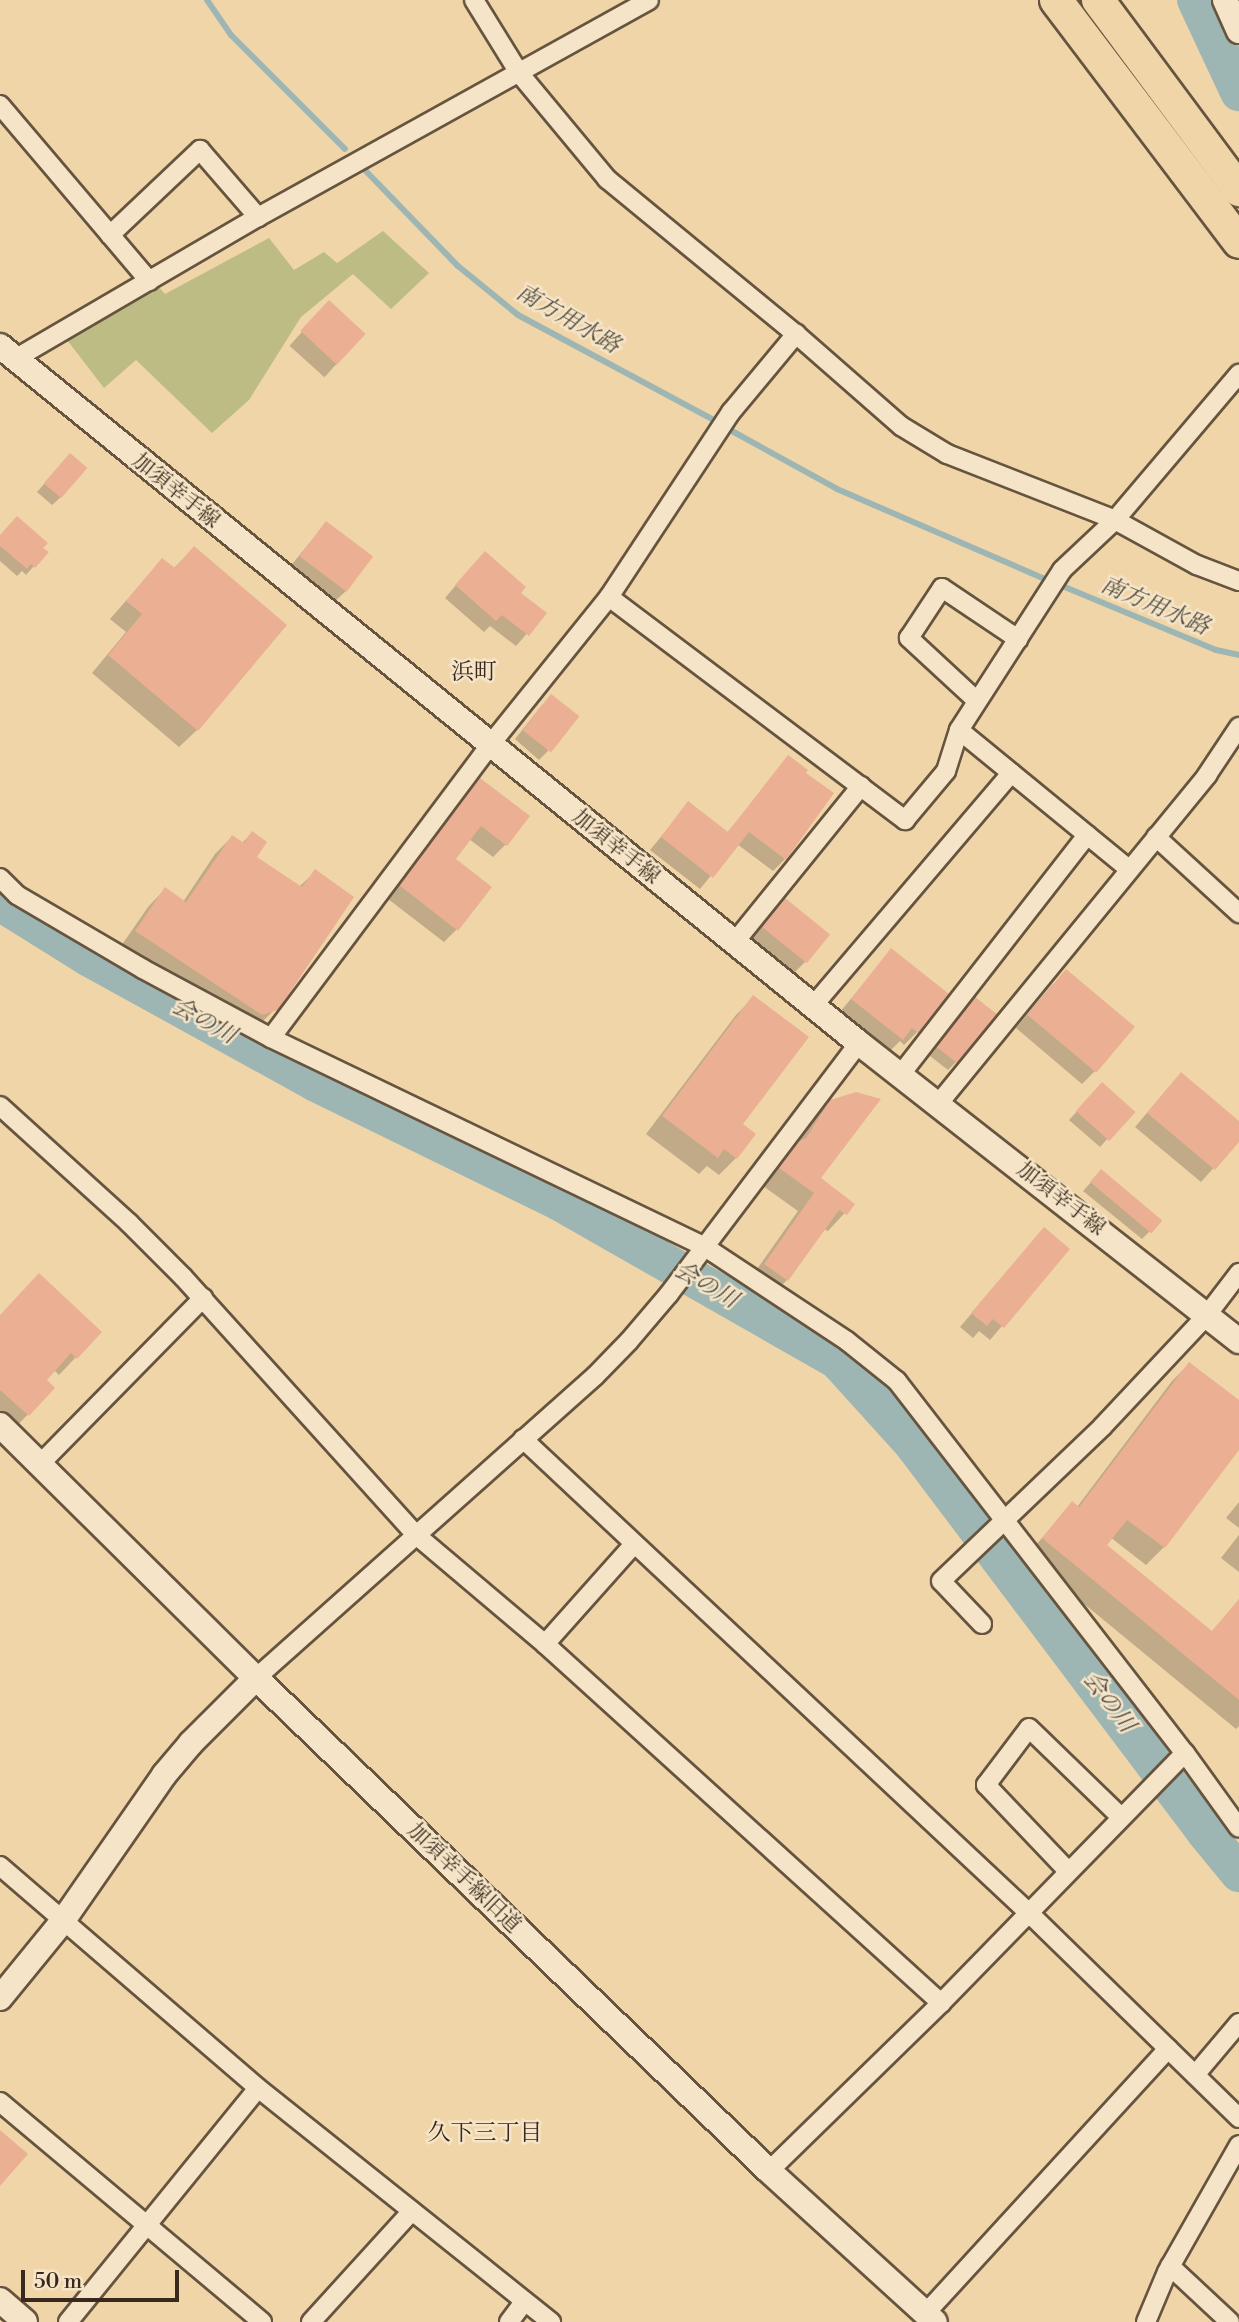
<!DOCTYPE html>
<html>
<head>
<meta charset="utf-8">
<style>
  body { margin:0 }
  #map { position:relative; width:1239px; height:2322px; overflow:hidden; background:#f0d5a9; font-family:"Libre Bodoni","Noto Serif JP",serif }
  div>[style] { position:absolute }
  [style*='--x'] { left:calc(var(--x)*1px); top:calc(var(--y)*1px); width:calc(var(--w)*1px); rotate:calc(var(--a)*1deg) }
  .green>* { inset:0; background:#bebc85 }
  .shadow>* { inset:0; background:#0003; transform-origin:0 0 }
  .stream>* { height:6px; margin:-3px; padding:0 3px; transform-origin:3px; border-radius:3px; background:#9eb6b3 }
  .river>* { height:38px; margin:-19px; padding:0 19px; transform-origin:19px; border-radius:19px; background:#9eb6b3 }
  .building>* { inset:0; background:#ebaf93; transform-origin:0 0 }
  .roads { filter:drop-shadow(2px 0 #66543f) drop-shadow(-2px 0 #66543f) drop-shadow(0 2px #66543f) drop-shadow(0 -2px #66543f) }
  .street>* { height:18px; margin:-9px; padding:0 9px; transform-origin:9px; border-radius:9px; background:#f5e4c7 }
  .secondary>* { height:24px; margin:-12px; padding:0 12px; transform-origin:12px; border-radius:12px; background:#f5e4c7 }
  .highway>* { height:32px; margin:-16px; padding:0 16px; transform-origin:16px; border-radius:16px; background:#f0d5a9 }
  span { translate:-50% -50%; white-space:nowrap; text-align:center; line-height:1.15; -webkit-text-stroke:5px #f5e4c7; paint-order:stroke }
  .street-label { font-size:21px; color:#38291c }
  .water-label { font-size:23px; color:#524c42; font-style:italic }
  .neighbourhood-label { font-size:23px; color:#38291c }
  .scale { position:absolute; left:21px; top:2270px; width:158px; height:32px; box-sizing:border-box; border:4px solid #38291c; border-top:0; padding-left:9px; font-size:21px; line-height:24px; white-space:nowrap; color:#38291c; -webkit-text-stroke:5px #f5e4c7; paint-order:stroke }
</style>
</head>
<body>
<div id="map">
  <div class="green">
    <i style="clip-path:polygon(383px 231px,429px 273px,391px 309px,353px 274px,301px 317px,249px 400px,212px 433px,136px 360px,104px 388px,67px 340px,158px 286px,165px 294px,269px 238px,294px 270px,324px 252px,337px 263px)"></i>
  </div>
  <div class="shadow">
    <i style="left:329px;top:302px;width:47px;height:59px;rotate:42deg"></i>
    <i style="clip-path:polygon(62px 464px,61px 497px,52px 505px,37px 492px)"></i>
    <i style="clip-path:polygon(326px 523px,346px 591px,333px 603px,288px 569px)"></i>
    <i style="clip-path:polygon(0 536px,34px 566px,26px 575px,22px 571px,17px 576px,0 561px)"></i>
    <i style="clip-path:polygon(194px 548px,197px 730px,179px 747px,92px 673px,126px 632px,110px 619px,162px 560px,173px 569px)"></i>
    <i style="clip-path:polygon(473px 565px,545px 613px,516px 646px,490px 626px,484px 632px,445px 598px)"></i>
    <i style="clip-path:polygon(543px 704px,548px 751px,539px 760px,515px 739px)"></i>
    <i style="clip-path:polygon(788px 758px,785px 859px,773px 871px,737px 844px,700px 889px,650px 850px,689px 803px,727px 833px)"></i>
    <i style="clip-path:polygon(480px 780px,506px 844px,493px 857px,469px 839px,453px 859px,457px 929px,444px 942px,388px 899px)"></i>
    <i style="clip-path:polygon(252px 833px,255px 857px,299px 887px,315px 872px,276px 1008px,258px 1026px,119px 949px,148px 907px,165px 889px,183px 902px,215px 854px,232px 837px,242px 843px)"></i>
    <i style="clip-path:polygon(786px 900px,805px 962px,792px 975px,750px 941px)"></i>
    <i style="clip-path:polygon(891px 951px,917px 1032px,904px 1045px,900px 1041px,889px 1052px,839px 1013px)"></i>
    <i style="clip-path:polygon(1053px 984px,1095px 1071px,1082px 1084px,1016px 1028px)"></i>
    <i style="clip-path:polygon(753px 998px,736px 1158px,719px 1175px,707px 1166px,699px 1174px,646px 1134px,736px 1015px)"></i>
    <i style="clip-path:polygon(967px 1008px,956px 1062px,948px 1070px,930px 1056px)"></i>
    <i style="clip-path:polygon(1168px 1088px,1239px 1123px,1239px 1139px,1201px 1182px,1135px 1127px)"></i>
    <i style="clip-path:polygon(1094px 1093px,1132px 1112px,1100px 1147px,1069px 1120px)"></i>
    <i style="clip-path:polygon(831px 1101px,819px 1178px,853px 1204px,828px 1231px,824px 1229px,787px 1280px,770px 1297px,748px 1282px,798px 1211px,763px 1186px,795px 1148px,813px 1119px)"></i>
    <i style="clip-path:polygon(1093px 1180px,1150px 1231px,1142px 1239px,1083px 1191px)"></i>
    <i style="clip-path:polygon(1044px 1229px,1068px 1249px,990px 1340px,979px 1331px,973px 1338px,960px 1327px)"></i>
    <i style="clip-path:polygon(21px 1293px,76px 1357px,59px 1375px,54px 1370px,44px 1380px,53px 1388px,11px 1432px,0 1422px,0 1316px)"></i>
    <i style="clip-path:polygon(1189px 1364px,1239px 1402px,1239px 1447px,1164px 1547px,1146px 1565px,1110px 1537px,1104px 1545px,1211px 1632px,1236px 1605px,1239px 1607px,1239px 1726px,1236px 1729px,1026px 1556px,1073px 1503px,1077px 1507px,1172px 1381px)"></i>
    <i style="clip-path:polygon(1239px 1502px,1239px 1528px,1226px 1518px)"></i>
    <i style="clip-path:polygon(1239px 1535px,1239px 1572px,1221px 1558px)"></i>
  </div>
  <div class="stream">
    <i style="--x:207;--y:0;--w:42;--a:55.6"></i>
    <i style="--x:231;--y:35;--w:161;--a:45"></i>
    <i style="--x:361;--y:166;--w:139;--a:45.9"></i>
    <i style="--x:458;--y:266;--w:77;--a:39.2"></i>
    <i style="--x:518;--y:315;--w:222;--a:28.2"></i>
    <i style="--x:732;--y:431;--w:120;--a:28.9"></i>
    <i style="--x:837;--y:489;--w:224;--a:23.4"></i>
    <i style="--x:1060;--y:585;--w:169;--a:22.6"></i>
    <i style="--x:1216;--y:650;--w:24;--a:12"></i>
  </div>
  <div class="river">
    <i style="--x:1196;--y:0;--w:102;--a:64.9"></i>
    <i style="--x:0;--y:902;--w:104;--a:32"></i>
    <i style="--x:88;--y:957;--w:260;--a:28.9"></i>
    <i style="--x:316;--y:1083;--w:269;--a:26"></i>
    <i style="--x:558;--y:1201;--w:322;--a:29.7"></i>
    <i style="--x:838;--y:1361;--w:112;--a:47.9"></i>
    <i style="--x:913;--y:1444;--w:487;--a:53"></i>
    <i style="--x:1206;--y:1833;--w:52;--a:50.5"></i>
  </div>
  <div class="building">
    <i style="left:329px;top:300px;width:50px;height:42px;rotate:43deg"></i>
    <i style="left:70px;top:453px;width:23px;height:40px;rotate:41deg"></i>
    <i style="clip-path:polygon(17px 516px,48px 543px,43px 548px,49px 552px,35px 568px,31px 564px,27px 569px,0 546px,0 535px)"></i>
    <i style="left:326px;top:521px;width:59px;height:44px;rotate:37deg"></i>
    <i style="clip-path:polygon(194px 546px,287px 625px,198px 731px,108px 655px,142px 614px,126px 601px,162px 558px,175px 568px)"></i>
    <i style="clip-path:polygon(485px 551px,526px 587px,521px 593px,547px 613px,529px 636px,502px 615px,496px 621px,455px 585px)"></i>
    <i style="left:551px;top:694px;width:36px;height:46px;rotate:38deg"></i>
    <i style="clip-path:polygon(788px 755px,808px 770px,806px 773px,834px 793px,786px 860px,749px 832px,713px 878px,661px 837px,688px 801px,728px 832px)"></i>
    <i style="clip-path:polygon(480px 778px,530px 816px,507px 846px,481px 826px,456px 859px,492px 887px,458px 931px,399px 885px)"></i>
    <i style="clip-path:polygon(252px 831px,267px 842px,257px 857px,302px 887px,315px 869px,354px 897px,278px 1010px,262px 1015px,135px 931px,165px 887px,186px 902px,232px 835px,244px 843px)"></i>
    <i style="left:785px;top:898px;width:58px;height:37px;rotate:39deg"></i>
    <i style="clip-path:polygon(891px 948px,949px 994px,918px 1033px,912px 1028px,903px 1040px,851px 999px)"></i>
    <i style="left:1066px;top:969px;width:90px;height:60px;rotate:40deg"></i>
    <i style="clip-path:polygon(753px 995px,809px 1037px,743px 1124px,756px 1134px,737px 1159px,724px 1149px,718px 1158px,662px 1116px)"></i>
    <i style="left:975px;top:997px;width:28px;height:63px;rotate:38deg"></i>
    <i style="clip-path:polygon(1181px 1072px,1239px 1121px,1239px 1142px,1215px 1170px,1147px 1113px)"></i>
    <i style="left:1102px;top:1082px;width:45px;height:39px;rotate:42deg"></i>
    <i style="clip-path:polygon(856px 1092px,881px 1099px,821px 1178px,855px 1204px,847px 1215px,839px 1210px,788px 1281px,764px 1264px,814px 1193px,779px 1168px,798px 1142px,806px 1138px,830px 1100px)"></i>
    <i style="left:1101px;top:1169px;width:80px;height:17px;rotate:40deg"></i>
    <i style="clip-path:polygon(1044px 1227px,1070px 1249px,1004px 1328px,993px 1319px,987px 1326px,971px 1313px)"></i>
    <i style="clip-path:polygon(39px 1273px,102px 1332px,77px 1359px,71px 1353px,47px 1380px,55px 1388px,29px 1416px,0 1390px,0 1315px)"></i>
    <i style="clip-path:polygon(1189px 1362px,1239px 1400px,1239px 1450px,1165px 1548px,1127px 1520px,1107px 1545px,1212px 1631px,1239px 1599px,1239px 1700px,1042px 1538px,1072px 1501px,1079px 1507px)"></i>
    <i style="clip-path:polygon(0 2130px,28px 2154px,0 2186px)"></i>
  </div>
  <div class="roads">
    <div class="street">
      <i style="--x:474;--y:0;--w:86;--a:58.3"></i>
      <i style="--x:519;--y:73;--w:138;--a:50.3"></i>
      <i style="--x:607;--y:179;--w:244;--a:39.4"></i>
      <i style="--x:796;--y:334;--w:140;--a:41.2"></i>
      <i style="--x:901;--y:426;--w:54;--a:31.3"></i>
      <i style="--x:947;--y:454;--w:180;--a:21.4"></i>
      <i style="--x:1115;--y:520;--w:94;--a:28.8"></i>
      <i style="--x:1197;--y:565;--w:45;--a:20.9"></i>
      <i style="--x:0;--y:105;--w:231;--a:49.7"></i>
      <i style="--x:110;--y:235;--w:124;--a:-43.4"></i>
      <i style="--x:200;--y:150;--w:89;--a:49.1"></i>
      <i style="--x:13;--y:360;--w:284;--a:-30.3"></i>
      <i style="--x:258;--y:217;--w:447;--a:-29"></i>
      <i style="--x:609;--y:597;--w:371;--a:37"></i>
      <i style="--x:905;--y:820;--w:64;--a:-50.1"></i>
      <i style="--x:946;--y:771;--w:43;--a:-72.4"></i>
      <i style="--x:959;--y:730;--w:220;--a:39.3"></i>
      <i style="--x:977;--y:701;--w:93;--a:-137.2"></i>
      <i style="--x:909;--y:638;--w:60;--a:-56.6"></i>
      <i style="--x:942;--y:588;--w:92;--a:33.9"></i>
      <i style="--x:959;--y:730;--w:190;--a:-57.2"></i>
      <i style="--x:1062;--y:570;--w:73;--a:-43.3"></i>
      <i style="--x:1115;--y:520;--w:192;--a:-49.7"></i>
      <i style="--x:1156;--y:837;--w:113;--a:42.5"></i>
      <i style="--x:0;--y:878;--w:24;--a:45"></i>
      <i style="--x:17;--y:895;--w:146;--a:30.4"></i>
      <i style="--x:143;--y:969;--w:145;--a:28.3"></i>
      <i style="--x:271;--y:1038;--w:482;--a:25.7"></i>
      <i style="--x:705;--y:1247;--w:170;--a:33.5"></i>
      <i style="--x:847;--y:1341;--w:64;--a:38.7"></i>
      <i style="--x:897;--y:1381;--w:470;--a:52.3"></i>
      <i style="--x:1185;--y:1753;--w:92;--a:54.2"></i>
      <i style="--x:734;--y:943;--w:202;--a:-51"></i>
      <i style="--x:813;--y:1006;--w:306;--a:-49.6"></i>
      <i style="--x:271;--y:1038;--w:366;--a:-53.2"></i>
      <i style="--x:490;--y:745;--w:190;--a:-51.2"></i>
      <i style="--x:609;--y:597;--w:222;--a:-56.6"></i>
      <i style="--x:731;--y:412;--w:102;--a:-50.2"></i>
      <i style="--x:901;--y:1074;--w:303;--a:-52.1"></i>
      <i style="--x:939;--y:1103;--w:424;--a:-50.7"></i>
      <i style="--x:1207;--y:775;--w:58;--a:-56.3"></i>
      <i style="--x:0;--y:1106;--w:174;--a:42.2"></i>
      <i style="--x:129;--y:1223;--w:76;--a:45"></i>
      <i style="--x:183;--y:1277;--w:348;--a:47.9"></i>
      <i style="--x:416;--y:1535;--w:169;--a:40.2"></i>
      <i style="--x:545;--y:1644;--w:535;--a:42.19"></i>
      <i style="--x:523;--y:1439;--w:692;--a:43.13"></i>
      <i style="--x:1028;--y:1912;--w:295;--a:44.3"></i>
      <i style="--x:40;--y:1464;--w:233;--a:-45.5"></i>
      <i style="--x:982;--y:1624;--w:59;--a:-133.6"></i>
      <i style="--x:941;--y:1581;--w:223;--a:-43.7"></i>
      <i style="--x:1102;--y:1427;--w:154;--a:-46.8"></i>
      <i style="--x:1207;--y:1315;--w:53;--a:-52.7"></i>
      <i style="--x:545;--y:1644;--w:134;--a:-48.3"></i>
      <i style="--x:256;--y:1678;--w:454;--a:-41.7"></i>
      <i style="--x:595;--y:1376;--w:49;--a:-45.8"></i>
      <i style="--x:629;--y:1341;--w:62;--a:-49.6"></i>
      <i style="--x:669;--y:1294;--w:315;--a:-52.9"></i>
      <i style="--x:0;--y:1866;--w:340;--a:40.7"></i>
      <i style="--x:258;--y:2088;--w:375;--a:38.6"></i>
      <i style="--x:1068;--y:1871;--w:119;--a:-133.6"></i>
      <i style="--x:986;--y:1785;--w:71;--a:-53"></i>
      <i style="--x:1029;--y:1728;--w:128;--a:44.1"></i>
      <i style="--x:1195;--y:2075;--w:68;--a:-49.8"></i>
      <i style="--x:0;--y:2102;--w:342;--a:40"></i>
      <i style="--x:769;--y:2171;--w:240;--a:-44.3"></i>
      <i style="--x:941;--y:2003;--w:349;--a:-45.7"></i>
      <i style="--x:1170;--y:2266;--w:82;--a:43"></i>
      <i style="--x:925;--y:2314;--w:360;--a:-47.5"></i>
      <i style="--x:68;--y:2322;--w:301;--a:-50.9"></i>
      <i style="--x:311;--y:2322;--w:150;--a:-47.7"></i>
      <i style="--x:509;--y:2322;--w:25;--a:-53"></i>
      <i style="--x:1146;--y:2322;--w:54;--a:-67.2"></i>
      <i style="--x:1167;--y:2272;--w:146;--a:-60.4"></i>
    </div>
    <div class="secondary">
      <i style="--x:1225;--y:0;--w:34;--a:66"></i>
      <i style="--x:0;--y:346;--w:1106;--a:39.06"></i>
      <i style="--x:859;--y:1043;--w:483;--a:38.1"></i>
      <i style="--x:0;--y:1425;--w:360;--a:44.7"></i>
      <i style="--x:256;--y:1678;--w:711;--a:43.86"></i>
      <i style="--x:769;--y:2171;--w:224;--a:42.3"></i>
      <i style="--x:0;--y:1998;--w:98;--a:-50.8"></i>
      <i style="--x:62;--y:1922;--w:179;--a:-55.2"></i>
      <i style="--x:164;--y:1775;--w:42;--a:-49.8"></i>
      <i style="--x:191;--y:1743;--w:92;--a:-45"></i>
      <i style="--x:0;--y:2300;--w:33;--a:41"></i>
    </div>
    <div class="highway">
      <i style="--x:1056;--y:0;--w:303;--a:52.9"></i>
      <i style="--x:1098;--y:0;--w:237;--a:53.4"></i>
    </div>
  </div>
  <div class="street-label">
    <span style="left:176px;top:491px;rotate:39deg">加須幸手線</span>
    <span style="left:616px;top:847px;rotate:39deg">加須幸手線</span>
    <span style="left:1061px;top:1199px;rotate:38deg">加須幸手線</span>
    <span style="left:464px;top:1878px;rotate:44deg">加須幸手線旧道</span>
  </div>
  <div class="water-label">
    <span style="left:568px;top:319px;rotate:30deg">南方用水路</span>
    <span style="left:1155px;top:606px;rotate:23deg">南方用水路</span>
    <span style="left:204px;top:1021px;rotate:29deg">会の川</span>
    <span style="left:706px;top:1285px;rotate:30deg">会の川</span>
    <span style="left:1109px;top:1702px;rotate:53deg">会の川</span>
  </div>
  <div class="neighbourhood-label">
    <span style="left:474px;top:672px">浜町</span>
    <span style="left:485px;top:2133px">久下三丁目</span>
  </div>
  <div class="scale">50 m</div>
</div>
</body>
</html>
